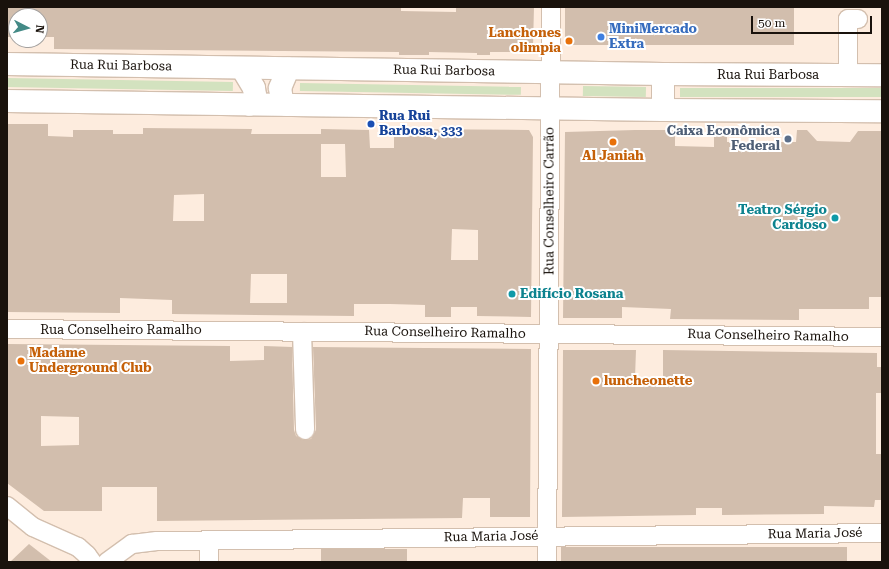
<!DOCTYPE html>
<html>
<head>
<meta charset="utf-8">
<style>
  body { margin:0 }
  #map { position:relative; width:889px; height:569px; overflow:hidden; background:#fdecde; font-family:"Roboto Serif",serif }
  div>[style] { position:absolute }
  [style*='--x'] { left:calc(var(--x)*1px); top:calc(var(--y)*1px); width:calc(var(--w)*1px); rotate:calc(var(--a)*1deg) }
  .green>* { inset:0; background:#d3e2bf; transform-origin:0 0 }
  .building>* { inset:0; background:#d2bead; transform-origin:0 0 }
  .roads { filter:drop-shadow(1px 0 #d3bfae) drop-shadow(-1px 0 #d3bfae) drop-shadow(0 1px #d3bfae) drop-shadow(0 -1px #d3bfae) }
  .minor>* { height:18px; margin:-9px; padding:0 9px; transform-origin:9px; border-radius:9px; background:#fff }
  .major>* { height:22px; margin:-11px; padding:0 11px; transform-origin:11px; border-radius:11px; background:#fff }
  .dots>* { width:11px; height:11px; translate:-50% -50%; box-sizing:border-box; border:2px solid #fff; border-radius:50% }
  span { translate:-50% -50%; white-space:nowrap; text-align:center; line-height:1.15; -webkit-text-stroke:4px #fff; paint-order:stroke }
  .shop-label { font-size:13px; color:#366cbe; font-weight:700 }
  .left { translate:0 -50%; text-align:left }
  .food-label { font-size:13px; color:#c56008; font-weight:700 }
  .right { translate:-100% -50%; text-align:right }
  .street-label { font-size:13px; color:#19120c }
  .transit-label { font-size:13px; color:#164399; font-weight:700 }
  .service-label { font-size:13px; color:#4e5e75; font-weight:700 }
  .culture-label { font-size:13px; color:#0d838f; font-weight:700 }
  .frame { position:absolute; inset:0; border:8px solid #19120c; pointer-events:none }
  .north { position:absolute; left:8px; top:8px; width:40px; height:40px; box-sizing:border-box; background:#fff; border:1px solid #a3a09e; border-radius:50%; rotate:96deg; font-size:11px; font-weight:700; line-height:16px; text-align:center; color:#19120c }
  .north::after { content:''; display:block; margin:auto; width:14px; height:18px; background:#438a86; clip-path:polygon(50% 0,100% 100%,50% 72%,0 100%) }
  .scale { position:absolute; left:751px; top:16px; width:121px; height:18px; box-sizing:border-box; border:2px solid #19120c; border-top:0; padding-left:5px; font-size:12px; line-height:14px; white-space:nowrap; color:#19120c; -webkit-text-stroke:3px #fff; paint-order:stroke }
</style>
</head>
<body>
<div id="map">
  <div class="green">
    <i style="left:7px;top:78px;width:226px;height:9px;rotate:1deg"></i>
    <i style="left:300px;top:83px;width:221px;height:8px;rotate:1deg"></i>
    <i style="left:583px;top:86px;width:63px;height:10px;rotate:1deg"></i>
    <i style="left:680px;top:88px;width:202px;height:9px"></i>
  </div>
  <div class="building">
    <i style="clip-path:polygon(7px 7px,401px 7px,401px 11px,456px 12px,456px 7px,534px 7px,533px 46px,533px 52px,490px 52px,490px 55px,477px 55px,477px 53px,429px 52px,429px 55px,399px 55px,399px 52px,54px 49px,54px 37px,40px 37px,40px 16px,16px 16px,16px 37px,7px 37px)"></i>
    <i style="left:565px;top:7px;width:229px;height:38px"></i>
    <i style="clip-path:polygon(evenodd,7px 124px,48px 124px,48px 136px,73px 137px,73px 130px,113px 130px,113px 134px,143px 134px,143px 128px,252px 129px,251px 134px,321px 134px,321px 177px,346px 177px,345px 144px,321px 144px,321px 129px,369px 130px,370px 148px,394px 148px,394px 129px,529px 130px,533px 137px,531px 317px,477px 316px,477px 307px,451px 307px,451px 317px,425px 317px,425px 305px,390px 304px,354px 304px,354px 316px,172px 314px,172px 300px,120px 298px,120px 313px,7px 312px,7px 124px,204px 194px,204px 221px,173px 221px,174px 195px,204px 194px,7px 124px,452px 229px,478px 230px,478px 260px,451px 260px,452px 229px,7px 124px,251px 274px,287px 274px,287px 303px,250px 303px,251px 274px)"></i>
    <i style="clip-path:polygon(635px 130px,675px 130px,675px 146px,714px 147px,714px 130px,727px 130px,727px 142px,796px 142px,797px 130px,807px 130px,817px 141px,850px 142px,858px 131px,882px 131px,882px 297px,869px 297px,869px 309px,799px 309px,799px 320px,670px 319px,671px 309px,622px 307px,622px 318px,563px 318px,565px 132px)"></i>
    <i style="clip-path:polygon(evenodd,7px 344px,230px 346px,230px 361px,264px 360px,264px 346px,292px 347px,294px 430px,296px 436px,305px 440px,311px 439px,316px 430px,313px 347px,531px 349px,530px 517px,490px 517px,490px 498px,463px 498px,462px 518px,157px 521px,157px 487px,102px 487px,102px 511px,44px 511px,7px 483px,7px 344px,41px 416px,79px 417px,79px 445px,41px 446px,41px 416px)"></i>
    <i style="clip-path:polygon(563px 350px,636px 350px,635px 378px,663px 378px,663px 350px,877px 353px,877px 367px,882px 367px,882px 393px,876px 393px,876px 454px,882px 454px,882px 500px,875px 500px,874px 507px,824px 506px,824px 514px,722px 515px,722px 508px,696px 508px,696px 515px,562px 517px)"></i>
    <i style="clip-path:polygon(29px 544px,52px 562px,10px 562px)"></i>
    <i style="left:561px;top:547px;width:286px;height:15px"></i>
    <i style="left:407px;top:549px;width:13px;height:86px;rotate:90deg"></i>
  </div>
  <div class="roads">
    <div class="minor">
      <i style="--x:848;--y:75;--w:56;--a:-90"></i>
      <i style="--x:848;--y:19;--w:10;--a:0"></i>
      <i style="--x:7;--y:329;--w:875;--a:0.52"></i>
      <i style="--x:302;--y:332;--w:98;--a:88.2"></i>
      <i style="--x:7;--y:506;--w:33;--a:39"></i>
      <i style="--x:33;--y:527;--w:49;--a:24"></i>
      <i style="--x:78;--y:547;--w:12;--a:42"></i>
      <i style="--x:87;--y:555;--w:9;--a:54"></i>
      <i style="--x:107;--y:562;--w:31;--a:-36"></i>
      <i style="--x:132;--y:544;--w:25;--a:-7"></i>
      <i style="--x:157;--y:541;--w:725;--a:-0.63"></i>
      <i style="--x:209;--y:562;--w:22;--a:-90"></i>
      <i style="--x:547;--y:562;--w:555;--a:-89.59"></i>
    </div>
    <div class="major">
      <i style="--x:7;--y:64;--w:656;--a:0.87"></i>
      <i style="--x:663;--y:74;--w:219;--a:0.3"></i>
      <i style="--x:242;--y:68;--w:23;--a:59"></i>
      <i style="--x:254;--y:88;--w:7;--a:82"></i>
      <i style="--x:255;--y:95;--w:8;--a:104"></i>
      <i style="--x:253;--y:103;--w:4;--a:153"></i>
      <i style="--x:7;--y:101;--w:656;--a:0.79"></i>
      <i style="--x:663;--y:110;--w:219;--a:0.3"></i>
      <i style="--x:287;--y:105;--w:7;--a:-135"></i>
      <i style="--x:282;--y:100;--w:12;--a:-99"></i>
      <i style="--x:280;--y:88;--w:21;--a:-67"></i>
      <i style="--x:663;--y:110;--w:36;--a:-90"></i>
    </div>
  </div>
  <div class="dots">
    <i style="left:601px;top:37px;background:#3f7fe0"></i>
    <i style="left:569px;top:41px;background:#e8710a"></i>
    <i style="left:371px;top:124px;background:#1a4fb4"></i>
    <i style="left:788px;top:139px;background:#5c6f8a"></i>
    <i style="left:613px;top:142px;background:#e8710a"></i>
    <i style="left:835px;top:218px;background:#0f9aa8"></i>
    <i style="left:512px;top:294px;background:#0f9aa8"></i>
    <i style="left:21px;top:361px;background:#e8710a"></i>
    <i style="left:596px;top:381px;background:#e8710a"></i>
  </div>
  <div class="shop-label">
    <span class="left" style="left:609px;top:37px">MiniMercado<br>Extra</span>
  </div>
  <div class="food-label">
    <span class="right" style="left:561px;top:41px">Lanchones<br>olimpia</span>
    <span style="left:613px;top:156px">Al Janiah</span>
    <span class="left" style="left:29px;top:361px">Madame<br>Underground Club</span>
    <span class="left" style="left:604px;top:381px">luncheonette</span>
  </div>
  <div class="street-label">
    <span style="left:121px;top:66px;rotate:1deg">Rua Rui Barbosa</span>
    <span style="left:444px;top:71px;rotate:1deg">Rua Rui Barbosa</span>
    <span style="left:768px;top:75px">Rua Rui Barbosa</span>
    <span style="left:550px;top:201px;rotate:-90deg">Rua Conselheiro Carrão</span>
    <span style="left:121px;top:330px">Rua Conselheiro Ramalho</span>
    <span style="left:445px;top:333px;rotate:1deg">Rua Conselheiro Ramalho</span>
    <span style="left:768px;top:336px;rotate:1deg">Rua Conselheiro Ramalho</span>
    <span style="left:815px;top:534px;rotate:-1deg">Rua Maria José</span>
    <span style="left:491px;top:537px;rotate:-1deg">Rua Maria José</span>
  </div>
  <div class="transit-label">
    <span class="left" style="left:379px;top:124px">Rua Rui<br>Barbosa, 333</span>
  </div>
  <div class="service-label">
    <span class="right" style="left:780px;top:139px">Caixa Econômica<br>Federal</span>
  </div>
  <div class="culture-label">
    <span class="right" style="left:827px;top:218px">Teatro Sérgio<br>Cardoso</span>
    <span class="left" style="left:520px;top:294px">Edifício Rosana</span>
  </div>
  <div class="frame"></div>
  <div class="north">N</div>
  <div class="scale">50 m</div>
</div>
</body>
</html>
